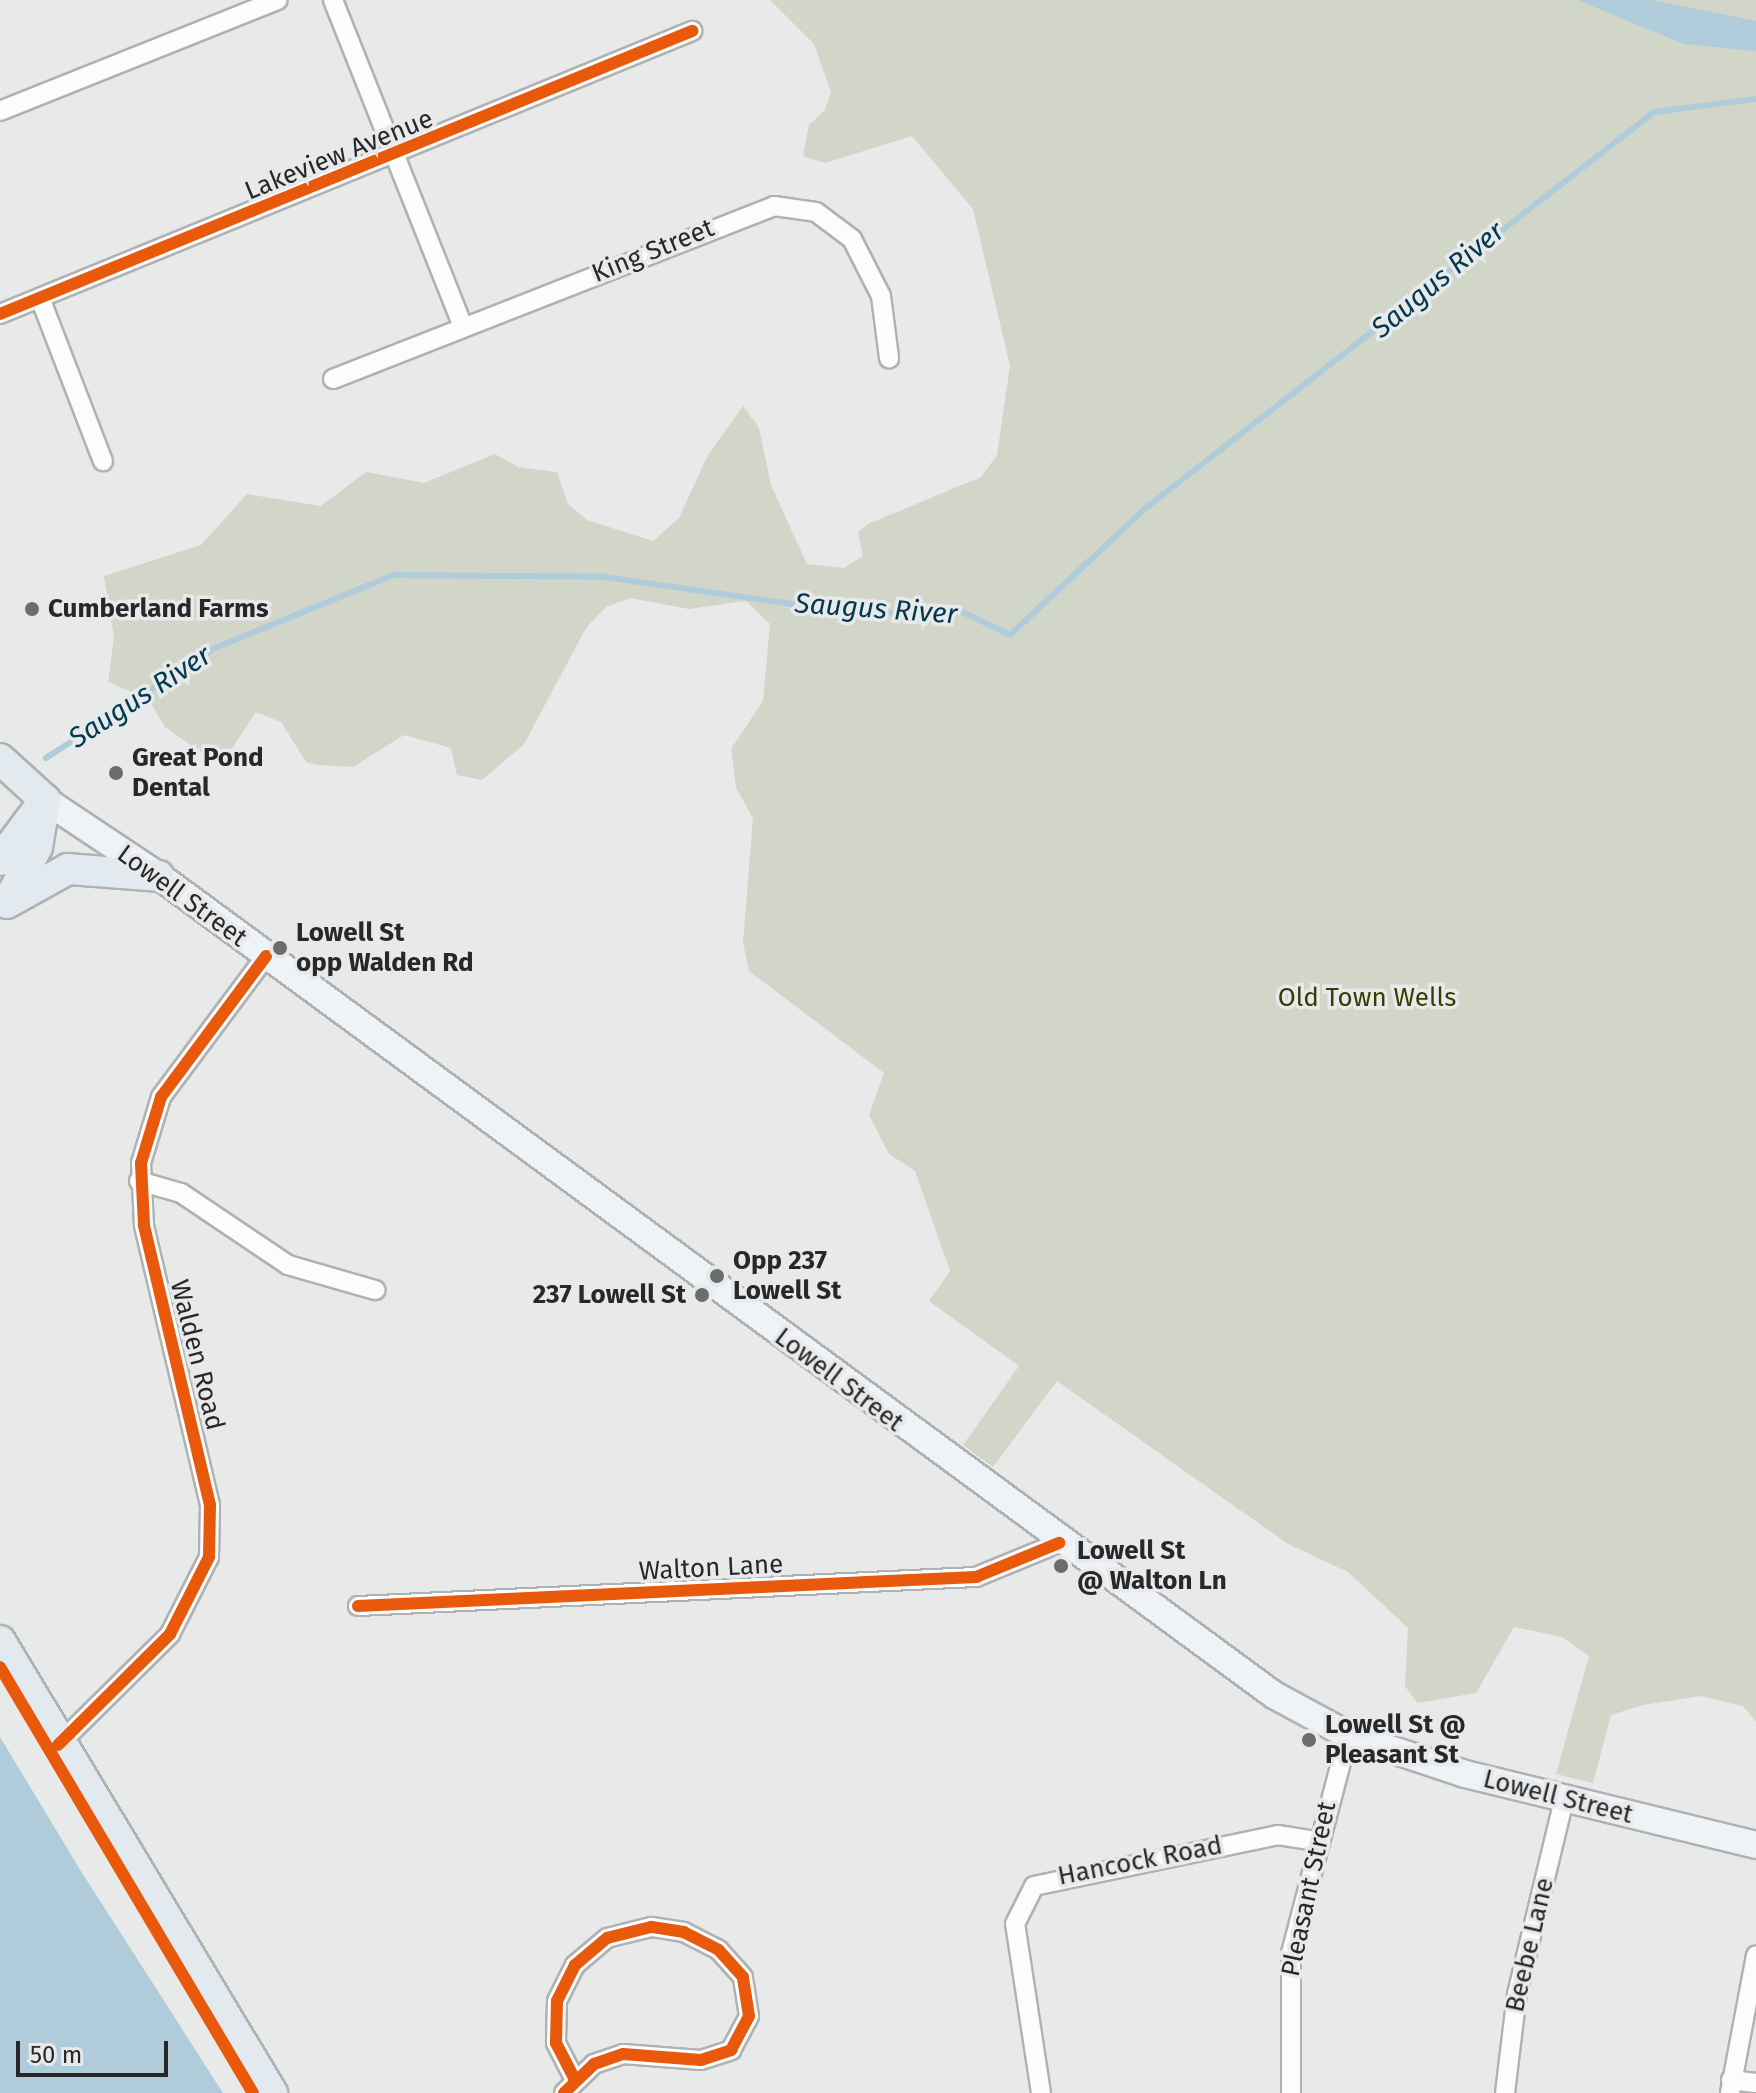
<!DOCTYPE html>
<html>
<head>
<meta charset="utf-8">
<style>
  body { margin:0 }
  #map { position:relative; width:1756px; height:2093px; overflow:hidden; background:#e8e9e9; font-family:"Fira Sans",sans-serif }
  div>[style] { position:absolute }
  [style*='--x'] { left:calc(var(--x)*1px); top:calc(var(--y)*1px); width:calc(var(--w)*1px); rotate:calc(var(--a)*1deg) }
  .green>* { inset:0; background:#d1d6c9 }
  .water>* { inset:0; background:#b0ccda }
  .stream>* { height:6px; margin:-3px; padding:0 3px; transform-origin:3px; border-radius:3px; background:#b0ccda }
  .roads { filter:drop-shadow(2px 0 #b0b1b2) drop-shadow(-2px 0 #b0b1b2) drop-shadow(0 2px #b0b1b2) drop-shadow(0 -2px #b0b1b2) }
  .street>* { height:18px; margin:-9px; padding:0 9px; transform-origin:9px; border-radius:9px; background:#fcfcfc }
  .secondary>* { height:26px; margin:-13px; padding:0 13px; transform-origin:13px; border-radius:13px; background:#eff2f6 }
  .primary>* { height:30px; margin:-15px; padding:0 15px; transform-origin:15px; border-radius:15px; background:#e3eaef }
  .cycleway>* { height:12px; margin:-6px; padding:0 6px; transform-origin:6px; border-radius:6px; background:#e8590c }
  .dots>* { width:22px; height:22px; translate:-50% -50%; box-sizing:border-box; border:4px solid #e7e9ea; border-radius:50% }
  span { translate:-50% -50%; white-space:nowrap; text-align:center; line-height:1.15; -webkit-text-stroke:7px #e7e9ea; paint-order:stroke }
  .street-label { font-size:26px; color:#282829 }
  .poi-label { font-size:26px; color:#282829; font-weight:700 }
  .left { translate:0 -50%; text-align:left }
  .right { translate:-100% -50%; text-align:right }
  .park-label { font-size:26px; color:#343f02 }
  .water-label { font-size:28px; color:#02394f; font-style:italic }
  .scale { position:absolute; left:16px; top:2041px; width:152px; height:36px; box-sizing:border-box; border:4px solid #282829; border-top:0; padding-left:10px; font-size:24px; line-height:28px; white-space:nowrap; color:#282829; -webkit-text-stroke:6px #e7e9ea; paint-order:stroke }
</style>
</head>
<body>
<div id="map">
  <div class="green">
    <i style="clip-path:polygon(770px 0,1756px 0,1756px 1722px,1743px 1706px,1701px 1696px,1643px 1705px,1611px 1715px,1593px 1783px,1556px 1774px,1589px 1656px,1562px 1637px,1514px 1627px,1476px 1693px,1417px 1703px,1405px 1686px,1408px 1628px,1348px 1572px,1288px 1544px,1057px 1381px,993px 1467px,963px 1445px,1019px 1366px,929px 1301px,950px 1271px,915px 1171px,889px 1154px,869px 1115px,884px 1073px,749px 971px,743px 943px,753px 818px,736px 788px,731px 749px,763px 701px,770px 624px,746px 601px,689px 609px,630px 598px,606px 607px,586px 628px,524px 744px,482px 780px,457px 775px,451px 748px,404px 735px,353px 767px,318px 765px,306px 762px,281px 722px,256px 712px,227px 756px,202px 753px,165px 727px,148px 699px,108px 682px,114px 638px,104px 576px,201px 545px,247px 494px,321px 506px,366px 472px,424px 483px,495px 454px,518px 467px,557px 472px,568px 504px,587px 520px,653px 541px,679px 518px,708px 455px,743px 406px,759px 428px,771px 485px,807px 564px,844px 568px,863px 556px,858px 532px,868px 524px,981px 477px,997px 455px,1010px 366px,973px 209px,912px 136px,825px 163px,803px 156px,809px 125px,825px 110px,831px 92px,814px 44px)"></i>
  </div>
  <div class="water">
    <i style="clip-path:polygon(1577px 0,1652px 0,1756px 21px,1756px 51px,1684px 44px)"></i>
    <i style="clip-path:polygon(0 1737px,79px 1868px,223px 2093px,0 2093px)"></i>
  </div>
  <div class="stream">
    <i style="--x:46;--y:758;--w:202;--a:-33.1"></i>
    <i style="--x:215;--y:648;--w:193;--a:-22.2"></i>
    <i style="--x:394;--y:575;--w:211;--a:0.5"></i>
    <i style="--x:605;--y:577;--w:261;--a:8.2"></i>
    <i style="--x:863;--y:614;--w:100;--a:-1.1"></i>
    <i style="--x:963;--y:612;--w:52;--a:26.1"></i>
    <i style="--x:1010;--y:635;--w:187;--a:-43.1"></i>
    <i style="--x:1147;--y:507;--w:643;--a:-37.92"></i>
    <i style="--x:1654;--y:112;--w:103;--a:-7.3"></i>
  </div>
  <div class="roads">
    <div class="street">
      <i style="--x:333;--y:0;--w:352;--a:68.3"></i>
      <i style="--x:0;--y:111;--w:299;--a:-21.8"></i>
      <i style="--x:40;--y:298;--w:175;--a:68.9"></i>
      <i style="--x:0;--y:314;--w:748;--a:-22.24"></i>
      <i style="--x:333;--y:379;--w:474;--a:-21.4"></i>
      <i style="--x:774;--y:206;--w:42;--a:8.1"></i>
      <i style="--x:816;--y:212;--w:45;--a:36.9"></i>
      <i style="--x:852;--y:239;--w:64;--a:63"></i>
      <i style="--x:881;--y:296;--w:63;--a:82.6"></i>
      <i style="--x:139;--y:1181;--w:44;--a:15.9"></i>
      <i style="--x:181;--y:1193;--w:129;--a:33.9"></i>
      <i style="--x:288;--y:1265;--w:91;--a:16"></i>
      <i style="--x:358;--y:1606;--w:619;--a:-2.69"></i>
      <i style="--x:976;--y:1577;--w:90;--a:-22.3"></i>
      <i style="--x:58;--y:1745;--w:158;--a:-44.7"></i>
      <i style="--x:170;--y:1634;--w:86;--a:-63.1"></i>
      <i style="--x:209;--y:1557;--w:52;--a:-88.9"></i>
      <i style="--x:210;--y:1505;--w:288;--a:-103.3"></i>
      <i style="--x:144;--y:1225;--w:62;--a:-92.8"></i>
      <i style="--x:141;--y:1163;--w:69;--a:-73.1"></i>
      <i style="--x:161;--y:1097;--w:176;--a:-53.3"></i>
      <i style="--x:1731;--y:2080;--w:25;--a:7"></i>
      <i style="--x:564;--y:2093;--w:42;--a:-44"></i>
      <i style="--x:594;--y:2064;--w:31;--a:-19"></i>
      <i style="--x:623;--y:2054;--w:78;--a:4.4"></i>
      <i style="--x:701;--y:2060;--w:32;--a:-18"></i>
      <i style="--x:731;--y:2050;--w:38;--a:-62"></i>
      <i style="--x:749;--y:2016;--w:39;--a:-99"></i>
      <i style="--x:743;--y:1977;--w:36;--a:-132"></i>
      <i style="--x:719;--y:1950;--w:39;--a:-153"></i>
      <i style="--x:684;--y:1932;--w:33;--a:-171"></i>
      <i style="--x:651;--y:1927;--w:45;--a:166"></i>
      <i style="--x:607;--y:1938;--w:42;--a:139.8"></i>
      <i style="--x:575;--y:1965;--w:40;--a:116.6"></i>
      <i style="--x:557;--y:2001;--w:42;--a:91.4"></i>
      <i style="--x:556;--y:2043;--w:42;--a:62.8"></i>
      <i style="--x:1041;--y:2093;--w:171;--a:-98.7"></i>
      <i style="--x:1015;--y:1924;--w:42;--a:-63.4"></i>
      <i style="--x:1034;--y:1886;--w:249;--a:-11.8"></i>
      <i style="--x:1278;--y:1835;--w:39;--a:9"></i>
      <i style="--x:1291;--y:2093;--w:140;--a:-90"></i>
      <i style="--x:1291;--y:1953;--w:225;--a:-75.3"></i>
      <i style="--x:1505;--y:2093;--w:100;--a:-83.1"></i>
      <i style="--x:1517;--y:1994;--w:201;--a:-76.4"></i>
      <i style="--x:1730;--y:2093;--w:140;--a:-79.3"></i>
    </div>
    <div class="secondary">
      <i style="--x:45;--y:800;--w:137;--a:33.7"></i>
      <i style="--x:159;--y:876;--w:1383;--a:36.3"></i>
      <i style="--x:1274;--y:1695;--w:84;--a:28.4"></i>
      <i style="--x:1348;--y:1735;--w:123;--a:18.4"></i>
      <i style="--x:1465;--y:1774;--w:300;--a:13.7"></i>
    </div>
    <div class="primary">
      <i style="--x:0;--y:759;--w:61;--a:42.3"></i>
      <i style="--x:0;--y:860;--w:75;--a:-53.1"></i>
      <i style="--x:10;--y:898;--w:58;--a:-62.1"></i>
      <i style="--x:37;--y:847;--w:48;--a:-80.3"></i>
      <i style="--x:7;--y:903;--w:70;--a:-29.1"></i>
      <i style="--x:68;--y:869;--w:91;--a:4.4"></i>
      <i style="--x:0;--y:1641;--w:528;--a:58.96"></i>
    </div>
  </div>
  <div class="cycleway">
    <i style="--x:0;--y:314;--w:748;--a:-22.24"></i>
    <i style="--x:358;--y:1606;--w:619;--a:-2.69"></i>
    <i style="--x:976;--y:1577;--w:90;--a:-22.3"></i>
    <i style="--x:0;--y:1667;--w:495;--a:59.3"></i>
    <i style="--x:58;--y:1745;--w:158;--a:-44.7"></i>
    <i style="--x:170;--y:1634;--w:86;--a:-63.1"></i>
    <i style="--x:209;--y:1557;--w:52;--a:-88.9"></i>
    <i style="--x:210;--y:1505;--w:288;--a:-103.3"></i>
    <i style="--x:144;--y:1225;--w:62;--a:-92.8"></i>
    <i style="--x:141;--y:1163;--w:69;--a:-73.1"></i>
    <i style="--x:161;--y:1097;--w:176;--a:-53.3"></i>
    <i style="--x:564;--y:2093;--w:42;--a:-44"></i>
    <i style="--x:594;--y:2064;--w:31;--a:-19"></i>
    <i style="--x:623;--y:2054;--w:78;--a:4.4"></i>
    <i style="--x:701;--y:2060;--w:32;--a:-18"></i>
    <i style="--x:731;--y:2050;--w:38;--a:-62"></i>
    <i style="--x:749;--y:2016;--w:39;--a:-99"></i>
    <i style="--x:743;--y:1977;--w:36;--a:-132"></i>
    <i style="--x:719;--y:1950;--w:39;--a:-153"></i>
    <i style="--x:684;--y:1932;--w:33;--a:-171"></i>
    <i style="--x:651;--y:1927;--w:45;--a:166"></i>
    <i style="--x:607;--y:1938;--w:42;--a:139.8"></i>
    <i style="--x:575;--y:1965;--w:40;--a:116.6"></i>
    <i style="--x:557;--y:2001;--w:42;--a:91.4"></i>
    <i style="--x:556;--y:2043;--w:42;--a:62.8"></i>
  </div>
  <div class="dots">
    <i style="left:32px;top:609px;background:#6b6c6c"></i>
    <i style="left:116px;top:773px;background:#6b6c6c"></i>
    <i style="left:280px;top:948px;background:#6b6c6c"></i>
    <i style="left:717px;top:1276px;background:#6b6c6c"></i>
    <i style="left:702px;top:1295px;background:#6b6c6c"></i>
    <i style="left:1061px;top:1566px;background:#6b6c6c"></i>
    <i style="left:1309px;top:1740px;background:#6b6c6c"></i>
  </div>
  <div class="street-label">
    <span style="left:339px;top:155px;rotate:-22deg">Lakeview Avenue</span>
    <span style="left:653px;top:251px;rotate:-22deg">King Street</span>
    <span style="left:182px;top:896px;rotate:36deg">Lowell Street</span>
    <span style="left:197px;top:1355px;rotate:76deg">Walden Road</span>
    <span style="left:839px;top:1380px;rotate:37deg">Lowell Street</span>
    <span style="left:711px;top:1568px;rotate:-3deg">Walton Lane</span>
    <span style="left:1558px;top:1797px;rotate:14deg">Lowell Street</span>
    <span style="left:1140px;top:1861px;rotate:-11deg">Hancock Road</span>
    <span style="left:1309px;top:1889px;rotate:-78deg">Pleasant Street</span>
    <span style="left:1530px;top:1945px;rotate:-77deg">Beebe Lane</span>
  </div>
  <div class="poi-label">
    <span class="left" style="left:48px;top:609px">Cumberland Farms</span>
    <span class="left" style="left:132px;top:773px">Great Pond<br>Dental</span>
    <span class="left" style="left:296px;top:948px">Lowell St<br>opp Walden Rd</span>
    <span class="left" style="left:733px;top:1276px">Opp 237<br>Lowell St</span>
    <span class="right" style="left:686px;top:1295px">237 Lowell St</span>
    <span class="left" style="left:1077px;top:1566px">Lowell St<br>@ Walton Ln</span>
    <span class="left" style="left:1325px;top:1740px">Lowell St @<br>Pleasant St</span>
  </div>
  <div class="park-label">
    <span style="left:1367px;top:998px">Old Town Wells</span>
  </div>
  <div class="water-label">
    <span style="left:1438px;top:280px;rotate:-40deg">Saugus River</span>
    <span style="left:876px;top:609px;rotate:4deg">Saugus River</span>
    <span style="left:140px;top:697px;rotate:-33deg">Saugus River</span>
  </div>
  <div class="scale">50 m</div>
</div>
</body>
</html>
